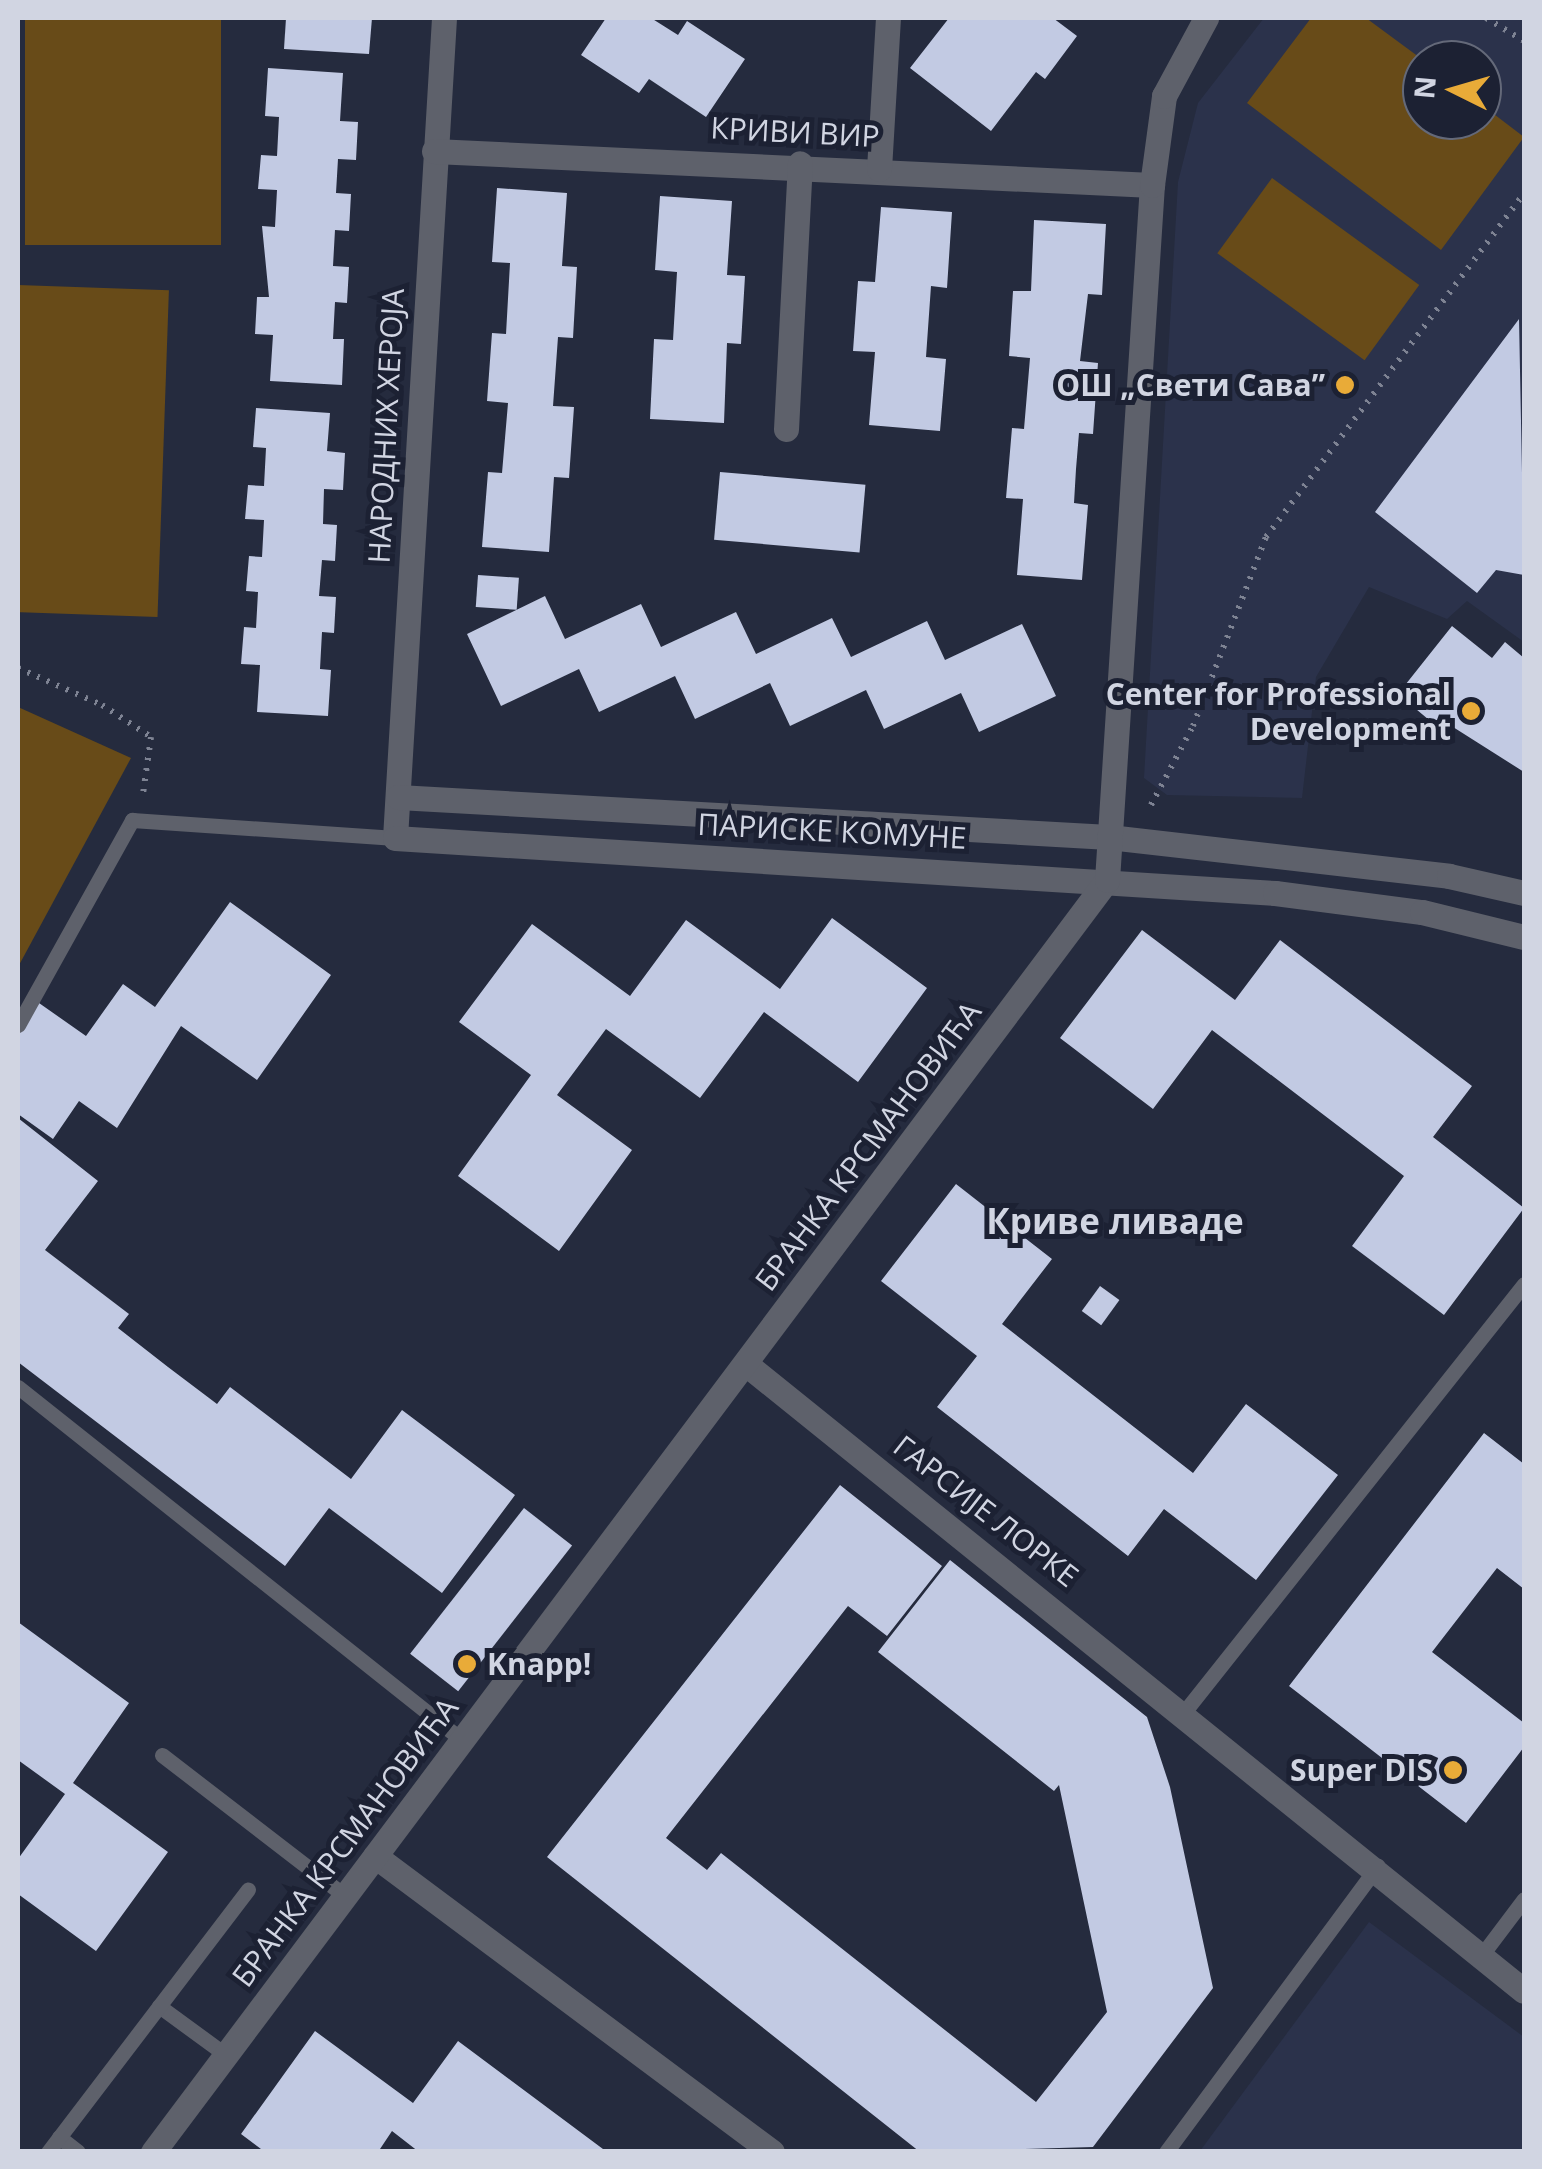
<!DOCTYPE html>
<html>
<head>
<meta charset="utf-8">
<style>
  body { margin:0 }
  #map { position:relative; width:1542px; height:2169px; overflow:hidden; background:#252b3e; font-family:"Open Sans",sans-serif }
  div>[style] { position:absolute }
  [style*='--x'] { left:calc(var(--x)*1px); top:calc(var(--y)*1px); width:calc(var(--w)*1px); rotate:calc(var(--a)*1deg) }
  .built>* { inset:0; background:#2b324b }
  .green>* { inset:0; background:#684b18; transform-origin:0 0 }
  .building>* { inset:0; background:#c2cae3; transform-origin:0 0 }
  .path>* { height:6px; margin-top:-3px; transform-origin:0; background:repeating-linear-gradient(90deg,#7e8393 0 2.5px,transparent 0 10.5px) }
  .lane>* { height:15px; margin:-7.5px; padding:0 7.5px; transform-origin:7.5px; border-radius:7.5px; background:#5e616b }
  .street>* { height:25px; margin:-12.5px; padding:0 12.5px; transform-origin:12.5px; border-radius:12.5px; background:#5e616b }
  .dots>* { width:28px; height:28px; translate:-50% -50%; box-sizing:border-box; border:5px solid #1c2133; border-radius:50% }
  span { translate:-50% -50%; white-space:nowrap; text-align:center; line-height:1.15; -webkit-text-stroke:10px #1c2133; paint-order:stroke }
  .street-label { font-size:30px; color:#d1d5e2 }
  .poi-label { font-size:30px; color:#d1d5e2; font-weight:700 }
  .right { translate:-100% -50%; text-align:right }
  .left { translate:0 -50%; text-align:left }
  .quarter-label { font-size:35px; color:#d1d5e2; font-weight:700 }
  .frame { position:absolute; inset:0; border:20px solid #d1d5e2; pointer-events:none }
  .north { position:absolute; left:1402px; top:40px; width:100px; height:100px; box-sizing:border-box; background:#1c2133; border:2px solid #646979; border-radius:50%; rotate:275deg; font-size:28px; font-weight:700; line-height:40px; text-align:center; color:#d1d5e2 }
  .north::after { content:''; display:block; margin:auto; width:35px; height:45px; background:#e9ab38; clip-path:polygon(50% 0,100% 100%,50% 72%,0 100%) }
</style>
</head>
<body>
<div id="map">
  <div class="built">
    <i style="clip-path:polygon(evenodd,1264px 18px,1524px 18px,1524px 642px,1467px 601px,1447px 619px,1369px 587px,1316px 677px,1302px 798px,1167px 795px,1144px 778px,1178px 182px,1198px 103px,1264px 18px,1422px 60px,1482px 60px,1482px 120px,1422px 120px,1422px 60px)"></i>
    <i style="clip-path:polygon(1369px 1922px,1524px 2037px,1524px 2151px,1200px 2151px)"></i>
  </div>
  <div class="green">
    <i style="left:25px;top:18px;width:196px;height:227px"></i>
    <i style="clip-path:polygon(1311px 18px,1366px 18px,1423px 60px,1422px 120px,1482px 120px,1482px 105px,1524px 137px,1441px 250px,1247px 103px)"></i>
    <i style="left:1272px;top:178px;width:182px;height:93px;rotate:36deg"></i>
    <i style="left:18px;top:285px;width:151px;height:327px;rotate:2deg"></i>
    <i style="clip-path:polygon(18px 707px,131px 758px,18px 967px)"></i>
  </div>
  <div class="building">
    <i style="clip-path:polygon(286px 18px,372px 18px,369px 54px,284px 49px)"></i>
    <i style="clip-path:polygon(606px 18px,651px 18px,678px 35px,687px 21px,745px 59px,706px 117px,649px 79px,639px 93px,581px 55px)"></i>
    <i style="clip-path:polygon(949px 18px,1053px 18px,1077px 36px,1045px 79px,1036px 72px,991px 131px,910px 68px)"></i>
    <i style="clip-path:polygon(268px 68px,343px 73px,340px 121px,358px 122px,356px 160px,338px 159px,336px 193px,351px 194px,349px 231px,335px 230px,333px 266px,349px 267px,347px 303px,335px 302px,333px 339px,344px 339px,342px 385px,270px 381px,273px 335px,255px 334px,257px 297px,269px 297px,262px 226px,275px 227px,277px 190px,258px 189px,261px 155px,277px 156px,279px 117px,265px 116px)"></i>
    <i style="clip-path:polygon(497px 188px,567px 193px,562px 266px,577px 267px,573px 338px,558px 337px,553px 406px,574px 407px,569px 478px,554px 477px,549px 552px,482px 547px,488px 472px,502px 473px,508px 403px,487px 401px,492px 333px,506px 334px,510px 263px,492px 262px)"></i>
    <i style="clip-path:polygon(660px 196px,732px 201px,727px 275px,745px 276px,741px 344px,727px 343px,724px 423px,650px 419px,654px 339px,673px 340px,677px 272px,655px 270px)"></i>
    <i style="clip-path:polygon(881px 207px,952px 212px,947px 288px,931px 286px,926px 357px,946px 359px,940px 431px,869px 425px,875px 352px,853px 351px,858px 281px,875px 282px)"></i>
    <i style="clip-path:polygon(1034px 220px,1106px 224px,1102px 295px,1088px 294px,1080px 361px,1098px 363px,1093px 434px,1079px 433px,1076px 469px,1074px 503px,1088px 505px,1082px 580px,1017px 575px,1023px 499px,1006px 498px,1012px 428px,1024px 429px,1030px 358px,1009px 356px,1013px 291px,1031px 291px)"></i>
    <i style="clip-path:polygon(1519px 319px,1524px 575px,1496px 570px,1477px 593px,1375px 512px)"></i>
    <i style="clip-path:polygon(256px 408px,330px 413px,327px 451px,345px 453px,343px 490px,324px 489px,323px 524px,337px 525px,335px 561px,322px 560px,319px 596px,336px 597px,334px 633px,322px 632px,320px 669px,331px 670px,328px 716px,257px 712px,260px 665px,241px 664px,244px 627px,256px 628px,258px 592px,246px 591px,249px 556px,262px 557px,264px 520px,245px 519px,248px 485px,264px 486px,266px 448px,253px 447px)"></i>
    <i style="left:720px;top:472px;width:146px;height:68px;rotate:5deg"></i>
    <i style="left:478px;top:575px;width:41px;height:32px;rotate:4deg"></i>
    <i style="clip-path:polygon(545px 596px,565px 639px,641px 604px,661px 647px,736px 612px,756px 654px,832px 618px,851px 657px,927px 621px,945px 660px,1022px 624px,1056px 696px,979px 732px,961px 693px,884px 729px,866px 690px,790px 726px,770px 683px,695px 719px,675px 676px,599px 712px,579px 669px,501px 706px,467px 634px)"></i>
    <i style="clip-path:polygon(1452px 626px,1492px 658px,1505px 642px,1524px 658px,1524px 772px,1453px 727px,1447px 735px,1398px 694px)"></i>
    <i style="clip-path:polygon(230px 902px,331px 975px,257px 1080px,181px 1026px,117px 1128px,79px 1101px,53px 1139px,18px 1114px,18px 1033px,39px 1003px,86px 1036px,123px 984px,155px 1007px)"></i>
    <i style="clip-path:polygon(832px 918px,927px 988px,858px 1082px,764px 1012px,700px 1098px,606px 1029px,557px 1095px,632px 1150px,559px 1251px,458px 1176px,531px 1075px,459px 1022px,532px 924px,630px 996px,686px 920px,780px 989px)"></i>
    <i style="clip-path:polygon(1142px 930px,1235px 1000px,1280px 940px,1472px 1086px,1433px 1137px,1524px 1208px,1444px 1315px,1352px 1246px,1404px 1176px,1212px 1030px,1153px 1109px,1060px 1038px)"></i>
    <i style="clip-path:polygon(18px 1118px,98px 1181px,45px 1250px,129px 1314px,118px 1328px,168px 1367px,217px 1404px,230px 1387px,351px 1479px,402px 1410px,515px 1495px,442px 1593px,329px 1508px,285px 1566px,18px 1362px)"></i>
    <i style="clip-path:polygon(956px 1184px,1052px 1259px,1002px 1324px,1193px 1473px,1246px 1404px,1338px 1475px,1256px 1580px,1164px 1509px,1128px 1556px,937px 1407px,977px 1356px,881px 1281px)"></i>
    <i style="left:1100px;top:1286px;width:24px;height:31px;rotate:36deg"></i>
    <i style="clip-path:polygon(1484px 1433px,1524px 1464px,1524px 1589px,1497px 1568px,1432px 1652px,1524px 1723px,1524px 1747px,1466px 1823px,1289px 1686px)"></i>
    <i style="clip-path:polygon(840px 1485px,942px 1566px,887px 1636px,848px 1606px,666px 1838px,707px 1870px,721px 1853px,1036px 2102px,1107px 2012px,1059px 1785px,1054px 1791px,878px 1652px,950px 1560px,1147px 1717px,1170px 1787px,1213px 1988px,1093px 2147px,920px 2152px,547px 1857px)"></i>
    <i style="left:524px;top:1508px;width:61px;height:185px;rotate:38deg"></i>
    <i style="clip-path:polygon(18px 1622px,129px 1703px,73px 1783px,168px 1852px,96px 1951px,18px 1894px,18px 1859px,65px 1794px,18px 1760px)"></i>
    <i style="clip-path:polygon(315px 2031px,413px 2103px,458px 2041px,607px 2152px,419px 2152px,392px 2131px,378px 2152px,265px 2152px,241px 2134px)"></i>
  </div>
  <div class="path">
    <i style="--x:1486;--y:18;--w:44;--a:31.2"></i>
    <i style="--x:18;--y:668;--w:92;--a:23.8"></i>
    <i style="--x:102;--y:705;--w:59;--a:33.1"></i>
    <i style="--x:151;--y:737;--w:58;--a:98"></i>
    <i style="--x:1151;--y:805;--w:89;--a:-62"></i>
    <i style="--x:1193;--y:726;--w:203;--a:-68.9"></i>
    <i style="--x:1266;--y:537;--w:430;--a:-53.1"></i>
  </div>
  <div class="lane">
    <i style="--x:18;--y:1025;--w:235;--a:-60.9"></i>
    <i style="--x:132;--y:820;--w:264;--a:3.9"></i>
    <i style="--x:18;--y:1387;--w:567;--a:38.49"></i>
    <i style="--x:1185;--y:1711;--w:545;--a:-51.55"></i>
    <i style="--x:162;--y:1755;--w:231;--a:37.6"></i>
    <i style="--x:1481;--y:1956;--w:71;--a:-53"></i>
    <i style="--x:159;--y:2006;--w:83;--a:36.2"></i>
    <i style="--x:59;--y:2137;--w:24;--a:38"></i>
    <i style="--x:48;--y:2152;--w:330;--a:-52.7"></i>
    <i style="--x:1166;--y:2152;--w:356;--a:-53.5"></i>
  </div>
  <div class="street">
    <i style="--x:444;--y:18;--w:821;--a:93.42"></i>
    <i style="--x:395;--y:838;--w:882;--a:3.58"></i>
    <i style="--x:1275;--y:893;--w:148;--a:7.4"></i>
    <i style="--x:1422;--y:912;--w:105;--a:13.8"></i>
    <i style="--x:434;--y:151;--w:719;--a:2.71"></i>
    <i style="--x:879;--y:169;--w:151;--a:-86.6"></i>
    <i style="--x:786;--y:429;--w:266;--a:-87"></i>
    <i style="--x:398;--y:797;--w:712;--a:3.22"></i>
    <i style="--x:1109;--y:837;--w:342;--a:6.5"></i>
    <i style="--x:1449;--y:876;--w:77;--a:12.8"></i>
    <i style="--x:746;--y:1364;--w:999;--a:38.87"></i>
    <i style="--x:375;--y:1856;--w:495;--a:36.7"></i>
    <i style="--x:153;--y:2152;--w:1590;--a:-53.13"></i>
    <i style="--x:1107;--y:880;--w:696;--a:-86.3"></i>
    <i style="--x:1152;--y:185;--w:90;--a:-82.3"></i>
    <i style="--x:1164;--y:96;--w:89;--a:-61.7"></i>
  </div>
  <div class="dots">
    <i style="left:1345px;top:385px;background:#e9ab38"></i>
    <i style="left:1471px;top:711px;background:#e9ab38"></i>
    <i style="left:467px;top:1664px;background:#e9ab38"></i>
    <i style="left:1453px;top:1770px;background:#e9ab38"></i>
  </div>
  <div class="street-label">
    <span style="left:795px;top:132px;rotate:3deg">КРИВИ ВИР</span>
    <span style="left:386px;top:426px;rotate:-87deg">НАРОДНИХ ХЕРОЈА</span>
    <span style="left:832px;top:831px;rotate:3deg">ПАРИСКЕ КОМУНЕ</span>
    <span style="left:868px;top:1146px;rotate:-53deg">БРАНКА КРСМАНОВИЋА</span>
    <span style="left:986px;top:1511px;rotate:38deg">ГАРСИЈЕ ЛОРКЕ</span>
    <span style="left:345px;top:1842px;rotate:-53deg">БРАНКА КРСМАНОВИЋА</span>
  </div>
  <div class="poi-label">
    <span class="right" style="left:1325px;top:385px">ОШ „Свети Сава”</span>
    <span class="right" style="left:1451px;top:711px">Center for Professional<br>Development</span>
    <span class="left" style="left:487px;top:1664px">Knapp!</span>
    <span class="right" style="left:1433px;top:1770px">Super DIS</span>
  </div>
  <div class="quarter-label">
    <span style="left:1115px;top:1221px">Криве ливаде</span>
  </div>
  <div class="frame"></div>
  <div class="north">N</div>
</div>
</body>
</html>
